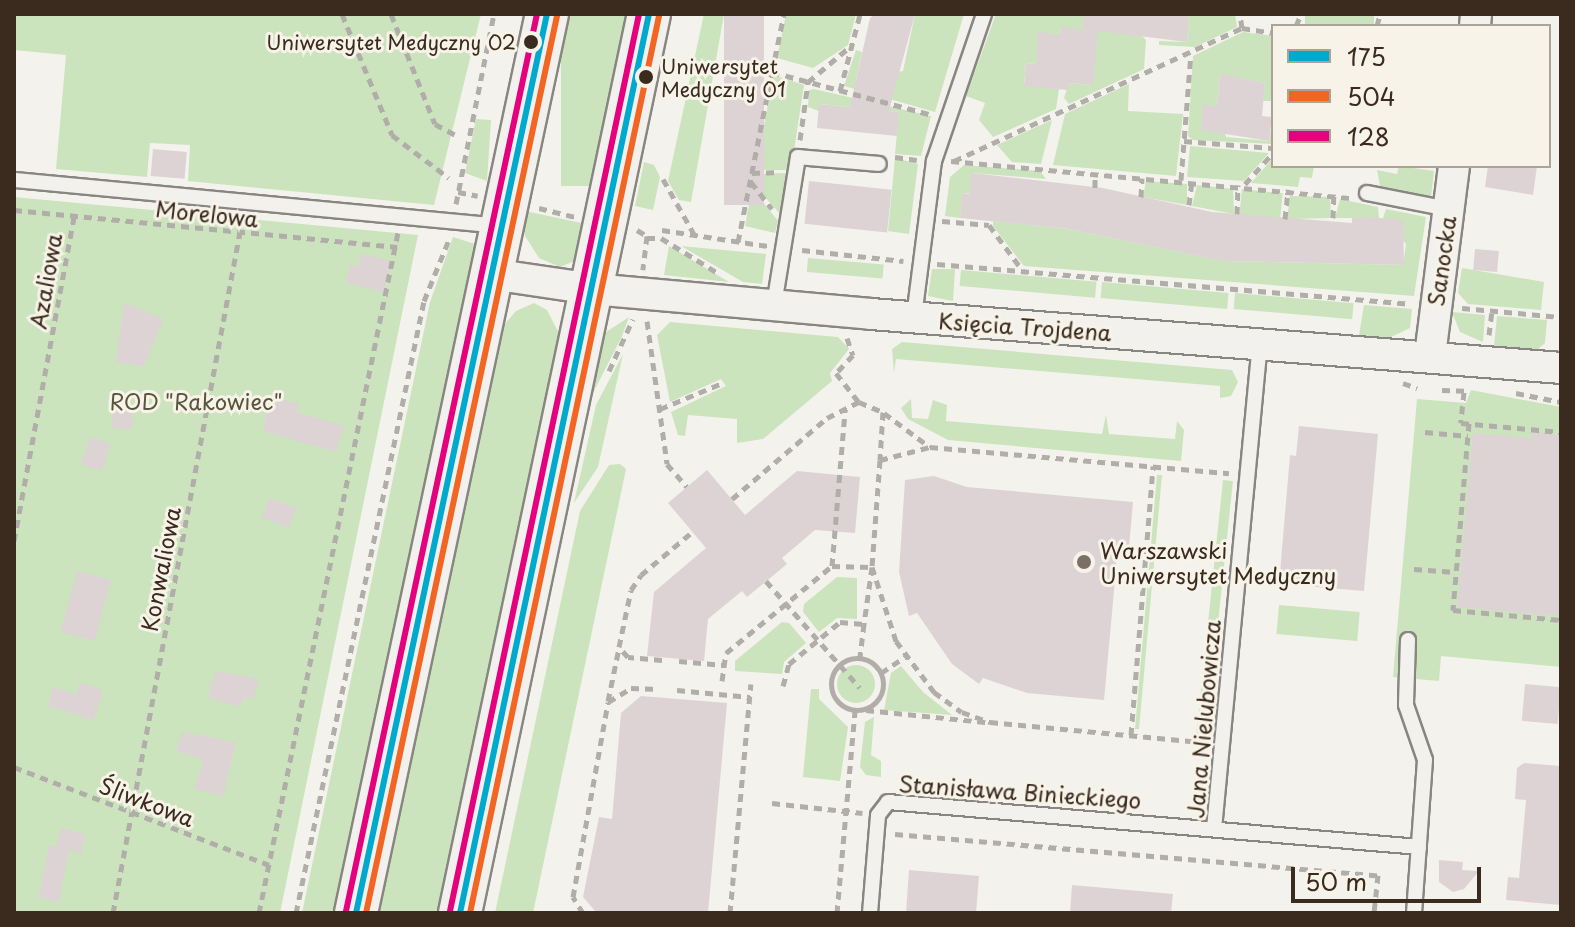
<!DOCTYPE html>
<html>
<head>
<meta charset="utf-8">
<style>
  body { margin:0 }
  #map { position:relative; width:1575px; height:927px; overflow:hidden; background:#f4f2ec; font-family:"Playpen Sans",sans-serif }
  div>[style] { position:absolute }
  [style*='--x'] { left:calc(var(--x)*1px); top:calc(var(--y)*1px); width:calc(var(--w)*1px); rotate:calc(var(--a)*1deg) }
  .green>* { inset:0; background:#cbe4bd; transform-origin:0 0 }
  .round { border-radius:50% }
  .building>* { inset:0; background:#ddd3d5; transform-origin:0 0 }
  .path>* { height:5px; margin-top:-2.5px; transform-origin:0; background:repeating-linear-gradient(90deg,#b1aeaa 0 8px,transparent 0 14px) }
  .path>.ring { margin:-2.5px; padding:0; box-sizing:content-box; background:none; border:5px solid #b1aeaa; border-radius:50% }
  .roads { filter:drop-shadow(2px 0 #898580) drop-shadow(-2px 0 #898580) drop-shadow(0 2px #898580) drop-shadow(0 -2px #898580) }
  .lane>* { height:14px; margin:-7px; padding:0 7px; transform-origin:7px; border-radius:7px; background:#f2f1ed }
  .street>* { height:30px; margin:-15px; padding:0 15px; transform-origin:15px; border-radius:15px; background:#f2f1ed }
  .secondary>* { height:42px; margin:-21px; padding:0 21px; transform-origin:21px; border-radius:21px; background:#f2f1ed }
  .bus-1>* { height:6px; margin:-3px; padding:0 3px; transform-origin:3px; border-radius:3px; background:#00a9ce }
  .bus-2>* { height:6px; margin:-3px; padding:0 3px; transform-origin:3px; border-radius:3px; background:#f26522 }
  .bus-3>* { height:6px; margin:-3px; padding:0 3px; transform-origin:3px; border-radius:3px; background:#e5007d }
  .dots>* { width:22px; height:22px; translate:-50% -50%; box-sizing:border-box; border:4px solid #f7f3e8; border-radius:50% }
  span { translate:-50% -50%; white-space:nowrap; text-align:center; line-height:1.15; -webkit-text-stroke:6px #f7f3e8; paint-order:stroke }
  .bus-label { font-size:20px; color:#3b2a1e }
  .right { translate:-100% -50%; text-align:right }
  .left { translate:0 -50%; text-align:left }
  .street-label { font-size:22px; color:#3b2a1e }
  .park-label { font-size:22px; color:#57563c }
  .poi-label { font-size:22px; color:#3b2a1e }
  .frame { position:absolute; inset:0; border:16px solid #3b2a1e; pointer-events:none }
  .legend { position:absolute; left:1271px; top:24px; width:280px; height:144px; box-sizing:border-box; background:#f7f3e8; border:2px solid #aca397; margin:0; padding:10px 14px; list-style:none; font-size:24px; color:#3b2a1e }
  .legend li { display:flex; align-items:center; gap:16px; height:40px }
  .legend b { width:40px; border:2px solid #aca397 }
  .scale { position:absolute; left:1291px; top:867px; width:190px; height:36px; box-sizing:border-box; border:4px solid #3b2a1e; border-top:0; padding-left:10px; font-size:24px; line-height:28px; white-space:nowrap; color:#3b2a1e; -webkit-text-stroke:6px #f7f3e8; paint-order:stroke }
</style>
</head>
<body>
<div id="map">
  <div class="green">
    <i style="clip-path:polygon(14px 14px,481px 14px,434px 205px,188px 181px,190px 145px,150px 143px,147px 177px,56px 169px,66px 55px,14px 50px)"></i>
    <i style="left:561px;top:14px;width:74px;height:172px"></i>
    <i style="clip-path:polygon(704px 14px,724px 14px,691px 202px,679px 200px,668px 181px)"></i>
    <i style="clip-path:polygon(786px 14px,856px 14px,848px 45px,813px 68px,777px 58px)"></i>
    <i style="clip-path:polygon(915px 14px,964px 14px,935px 112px,844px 86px,856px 50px,862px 52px,856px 80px,903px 71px)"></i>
    <i style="clip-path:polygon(996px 14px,1121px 14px,1146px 40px,1144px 69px,1069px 104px,1064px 98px,1069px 83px,1093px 85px,1061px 27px,1060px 34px,1039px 33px,1036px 64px,1026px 63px,1024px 85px,1059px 89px,1056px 109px,993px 137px,979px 120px,985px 103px,966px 96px)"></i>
    <i style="clip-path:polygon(1181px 14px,1235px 14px,1237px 27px,1195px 47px,1159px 45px,1159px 41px,1187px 42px,1189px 19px)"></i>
    <i style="left:1305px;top:14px;width:69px;height:13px"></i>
    <i style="clip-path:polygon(1243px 32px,1273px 36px,1273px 101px,1263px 101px,1265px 83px,1220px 75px,1217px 106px,1226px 137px,1269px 141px,1273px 117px,1273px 144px,1193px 140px,1188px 136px,1193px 56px)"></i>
    <i style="clip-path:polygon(774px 75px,804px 85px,791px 170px,755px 170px)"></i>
    <i style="clip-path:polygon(1129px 84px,1128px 111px,1183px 114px,1176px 176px,1053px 165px,1065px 114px)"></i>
    <i style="clip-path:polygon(814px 89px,931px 116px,921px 156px,895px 154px,899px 112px,820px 104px,819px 111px,808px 107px,809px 90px)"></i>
    <i style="clip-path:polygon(476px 119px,491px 120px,487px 181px,465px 173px)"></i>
    <i style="clip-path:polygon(1052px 120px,1041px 164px,1012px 162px,997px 145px)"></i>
    <i style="clip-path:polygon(1190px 146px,1269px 153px,1244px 181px,1187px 177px)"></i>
    <i style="clip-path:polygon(895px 158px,918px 164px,909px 234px,888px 231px)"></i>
    <i style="clip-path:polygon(1273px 158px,1273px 166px,1314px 166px,1312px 178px,1300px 177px,1298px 187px,1251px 183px)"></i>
    <i style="clip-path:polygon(644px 162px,654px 165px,660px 177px,653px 210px,635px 206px)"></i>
    <i style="clip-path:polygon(964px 165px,1040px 171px,1046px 179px,973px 173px,974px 194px,963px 193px,960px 218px,945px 216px,950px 177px)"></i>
    <i style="clip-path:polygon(1399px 166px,1434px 171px,1431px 197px,1380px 186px,1377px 170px,1397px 174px)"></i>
    <i style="clip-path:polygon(787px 173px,781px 215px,752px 182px,754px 174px)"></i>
    <i style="clip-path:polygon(1146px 181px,1187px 184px,1187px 205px,1143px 197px)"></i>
    <i style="clip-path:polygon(1197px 185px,1233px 189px,1234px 214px,1192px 206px)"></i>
    <i style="clip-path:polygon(752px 188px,778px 221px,775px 233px,745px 226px)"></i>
    <i style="left:1242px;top:189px;width:41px;height:26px;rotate:6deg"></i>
    <i style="clip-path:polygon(1290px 196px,1330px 197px,1331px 218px,1287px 219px)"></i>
    <i style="clip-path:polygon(14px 197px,418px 235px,280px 913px,14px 913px)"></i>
    <i style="clip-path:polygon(1340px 199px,1378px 207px,1379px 218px,1335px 218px)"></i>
    <i style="clip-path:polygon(1386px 209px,1426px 217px,1414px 296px,1024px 266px,993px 226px,993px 221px,1063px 228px,1224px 261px,1403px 265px,1406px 244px,1383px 218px)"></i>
    <i style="clip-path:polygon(520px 210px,591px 225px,577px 260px,560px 267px,539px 258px,525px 236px)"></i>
    <i style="clip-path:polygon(453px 237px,478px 245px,341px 913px,302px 913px,430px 302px)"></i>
    <i style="clip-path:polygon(669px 246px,729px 282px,664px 275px)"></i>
    <i style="clip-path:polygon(681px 246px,766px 254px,762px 284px,743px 282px)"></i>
    <i style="left:808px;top:258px;width:76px;height:14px;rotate:5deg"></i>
    <i style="clip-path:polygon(1462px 268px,1544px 282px,1541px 310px,1468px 304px,1458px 293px)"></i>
    <i style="clip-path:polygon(932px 269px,955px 269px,953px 301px,928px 296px)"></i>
    <i style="left:961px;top:270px;width:136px;height:16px;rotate:5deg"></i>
    <i style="left:1102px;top:282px;width:127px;height:16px;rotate:5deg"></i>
    <i style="left:1235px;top:293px;width:119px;height:16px;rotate:5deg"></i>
    <i style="clip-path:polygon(534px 303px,547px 310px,564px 343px,444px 913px,372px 913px,496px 334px,516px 311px)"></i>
    <i style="clip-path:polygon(1364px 305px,1412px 309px,1410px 328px,1389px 338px,1359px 335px)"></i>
    <i style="clip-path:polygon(1452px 312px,1485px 315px,1483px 342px,1460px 332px)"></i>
    <i style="clip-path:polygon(1497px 316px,1547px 320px,1545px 343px,1537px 350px,1494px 346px)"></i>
    <i style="clip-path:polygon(629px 317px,622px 336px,589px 401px,593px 356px,603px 334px)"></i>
    <i style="clip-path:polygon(670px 322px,838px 337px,849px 349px,830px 373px,832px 381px,763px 439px,737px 443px,737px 419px,688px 415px,685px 436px,678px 435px,671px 412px,726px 386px,721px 379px,670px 402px,657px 335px)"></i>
    <i style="clip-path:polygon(902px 342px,1232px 370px,1238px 382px,1231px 396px,1220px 398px,1220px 386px,896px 359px,894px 373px,892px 349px)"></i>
    <i style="clip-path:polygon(623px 354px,598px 467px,574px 503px,596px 405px)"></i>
    <i style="clip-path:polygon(1471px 390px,1561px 407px,1561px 667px,1441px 656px,1439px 681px,1393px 677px,1417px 399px,1466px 403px)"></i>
    <i style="clip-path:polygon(911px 399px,912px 418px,928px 419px,933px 400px,947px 405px,946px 421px,1102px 434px,1106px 415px,1109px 434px,1175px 439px,1177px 421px,1184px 430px,1181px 461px,948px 440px,908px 419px,901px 408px)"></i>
    <i style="clip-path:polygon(620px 464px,626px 469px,533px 913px,495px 913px,580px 511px,609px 465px)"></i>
    <i style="clip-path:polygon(1157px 475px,1162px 475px,1139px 729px,1135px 729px)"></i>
    <i style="left:1223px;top:480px;width:10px;height:256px;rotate:6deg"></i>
    <i style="clip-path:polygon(837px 577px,857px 578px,857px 619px,837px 618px,819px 632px,803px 612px,804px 604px)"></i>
    <i style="left:1279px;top:605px;width:81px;height:29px;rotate:5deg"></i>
    <i style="clip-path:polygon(782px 622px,789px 623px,806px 643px,784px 662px,782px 674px,735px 671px,735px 661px)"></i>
    <i class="round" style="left:837px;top:665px;width:38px;height:38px"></i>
    <i style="clip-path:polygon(901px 666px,923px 692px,952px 715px,884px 710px,891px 673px)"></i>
    <i style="clip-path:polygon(811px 689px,819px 689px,819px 699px,848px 727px,840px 781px,803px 777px)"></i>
    <i style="clip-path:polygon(874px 717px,871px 755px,881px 761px,881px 777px,866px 775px,860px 767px,865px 722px)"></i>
  </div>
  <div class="building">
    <i style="left:724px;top:14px;width:40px;height:191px"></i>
    <i style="clip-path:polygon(876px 14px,915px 14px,889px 111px,899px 112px,897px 136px,817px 128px,819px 104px,850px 107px,870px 18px)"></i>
    <i style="clip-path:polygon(1084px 14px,1181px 14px,1189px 18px,1187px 42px,1083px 29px)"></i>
    <i style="clip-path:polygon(1061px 27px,1098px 31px,1093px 85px,1069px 83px,1068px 90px,1024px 86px,1026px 63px,1036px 64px,1038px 32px,1060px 34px)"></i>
    <i style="clip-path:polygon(1220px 74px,1265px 83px,1262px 116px,1272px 117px,1269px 141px,1201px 130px,1203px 105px,1217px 106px)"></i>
    <i style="left:153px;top:149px;width:34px;height:27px;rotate:5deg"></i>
    <i style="clip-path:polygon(1488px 166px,1537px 166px,1533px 195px,1485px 187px)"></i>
    <i style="clip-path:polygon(972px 173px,1103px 188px,1212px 212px,1352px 223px,1352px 218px,1366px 217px,1403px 220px,1404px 265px,1223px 261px,1063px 228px,960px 218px,962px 193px,969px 194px)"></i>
    <i style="left:809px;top:181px;width:83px;height:43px;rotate:6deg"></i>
    <i style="left:1475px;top:249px;width:24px;height:21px;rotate:5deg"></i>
    <i style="clip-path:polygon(361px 254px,392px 261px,384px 292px,346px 283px,350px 264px,359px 266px)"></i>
    <i style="clip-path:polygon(124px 303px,163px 319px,144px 366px,116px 362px)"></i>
    <i style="clip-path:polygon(270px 395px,299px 404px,296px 412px,344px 426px,336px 452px,263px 431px)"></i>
    <i style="left:113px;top:409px;width:20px;height:19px;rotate:3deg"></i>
    <i style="clip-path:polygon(1299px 426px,1378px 434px,1364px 591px,1279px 584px,1290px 455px,1296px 456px)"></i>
    <i style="clip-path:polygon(1532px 432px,1561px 435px,1561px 616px,1457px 607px,1473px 433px,1532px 438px)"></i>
    <i style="left:90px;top:437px;width:21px;height:29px;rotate:17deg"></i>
    <i style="clip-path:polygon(707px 470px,745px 515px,797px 471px,860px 477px,855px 533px,815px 530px,782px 558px,787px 564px,747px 597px,742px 591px,708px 619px,704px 661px,647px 656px,654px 592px,706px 548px,668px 503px)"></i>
    <i style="clip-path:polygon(934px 476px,967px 487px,1133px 502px,1128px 559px,1117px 558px,1104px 700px,1027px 693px,983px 678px,979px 684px,952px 664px,917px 613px,909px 616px,899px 572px,905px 480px)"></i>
    <i style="left:269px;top:498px;width:29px;height:21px;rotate:20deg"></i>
    <i style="left:77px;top:571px;width:35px;height:63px;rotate:15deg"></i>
    <i style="clip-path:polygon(216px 671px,258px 679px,254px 699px,244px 697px,240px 707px,208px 697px)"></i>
    <i style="clip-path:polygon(80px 683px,103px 690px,94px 720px,48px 706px,53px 687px,77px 694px)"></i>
    <i style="left:1525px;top:684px;width:36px;height:37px;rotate:5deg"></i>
    <i style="clip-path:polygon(641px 696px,727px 703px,708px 913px,595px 911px,583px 897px,599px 817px,612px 819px,621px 713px)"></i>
    <i style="clip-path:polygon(182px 732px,236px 742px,223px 796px,194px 789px,203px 760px,176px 751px)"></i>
    <i style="clip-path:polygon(1524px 763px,1561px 766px,1561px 905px,1506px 900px,1508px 877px,1519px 878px,1526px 800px,1515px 799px,1517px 768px)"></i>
    <i style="clip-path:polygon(61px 828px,85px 834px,81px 853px,62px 849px,69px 851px,59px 902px,39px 898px,49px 845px,56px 847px)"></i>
    <i style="clip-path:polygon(1439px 860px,1463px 862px,1462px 870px,1479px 871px,1464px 889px,1453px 892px,1439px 882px)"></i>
    <i style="clip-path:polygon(909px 870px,979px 876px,976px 913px,906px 913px)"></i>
    <i style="clip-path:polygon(1072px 885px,1173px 894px,1171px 913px,1070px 913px)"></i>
  </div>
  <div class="path">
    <i style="--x:342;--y:14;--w:131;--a:67.5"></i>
    <i style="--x:392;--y:135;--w:71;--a:37"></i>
    <i style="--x:391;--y:14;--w:118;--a:68.2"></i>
    <i style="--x:435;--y:124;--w:27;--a:28"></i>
    <i style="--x:1296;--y:26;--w:13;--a:-67"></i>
    <i style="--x:1377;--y:26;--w:12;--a:-76"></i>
    <i style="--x:1242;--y:28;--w:31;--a:9"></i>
    <i style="--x:772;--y:72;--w:59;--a:-78.3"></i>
    <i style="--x:840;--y:91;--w:80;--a:-75.4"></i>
    <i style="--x:800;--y:140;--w:59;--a:-82.1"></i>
    <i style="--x:808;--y:82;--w:57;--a:-40.1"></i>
    <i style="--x:1184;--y:141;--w:89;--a:4.5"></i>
    <i style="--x:895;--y:157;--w:22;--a:8"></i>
    <i style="--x:951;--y:161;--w:402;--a:5.3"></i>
    <i style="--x:954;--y:161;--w:317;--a:-24.8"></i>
    <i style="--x:1242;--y:28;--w:14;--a:-98"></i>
    <i style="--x:752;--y:173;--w:27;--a:-2"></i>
    <i style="--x:663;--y:179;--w:63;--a:60.6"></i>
    <i style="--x:1181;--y:180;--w:126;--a:-85.5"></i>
    <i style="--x:751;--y:182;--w:34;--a:52"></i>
    <i style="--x:1245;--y:184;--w:42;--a:-47.9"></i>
    <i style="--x:1095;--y:188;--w:15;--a:-90"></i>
    <i style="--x:458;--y:192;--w:20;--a:11"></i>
    <i style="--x:1141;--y:197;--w:19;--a:-87"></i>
    <i style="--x:456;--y:204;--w:194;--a:-78.7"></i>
    <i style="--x:1189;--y:205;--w:24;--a:-83"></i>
    <i style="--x:539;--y:208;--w:38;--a:14"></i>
    <i style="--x:14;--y:210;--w:385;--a:5.5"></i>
    <i style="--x:1237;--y:214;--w:29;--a:-88"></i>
    <i style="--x:1333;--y:218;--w:24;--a:-88"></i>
    <i style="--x:1285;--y:219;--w:30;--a:-84"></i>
    <i style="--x:942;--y:221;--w:47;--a:4.9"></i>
    <i style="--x:989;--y:225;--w:57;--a:53.5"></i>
    <i style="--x:637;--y:230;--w:12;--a:31"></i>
    <i style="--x:647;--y:236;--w:34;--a:97"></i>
    <i style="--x:662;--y:230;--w:107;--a:8.6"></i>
    <i style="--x:647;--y:238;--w:14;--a:0"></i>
    <i style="--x:661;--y:238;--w:67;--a:31.6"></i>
    <i style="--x:738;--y:242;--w:173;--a:-78.7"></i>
    <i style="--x:772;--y:72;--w:166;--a:15"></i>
    <i style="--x:802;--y:250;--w:102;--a:6.2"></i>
    <i style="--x:937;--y:264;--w:474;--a:4.8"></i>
    <i style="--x:1462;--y:308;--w:99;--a:5.2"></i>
    <i style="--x:647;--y:321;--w:144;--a:82"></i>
    <i style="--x:667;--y:464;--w:30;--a:49"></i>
    <i style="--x:1489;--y:335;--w:24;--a:-83"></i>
    <i style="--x:847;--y:338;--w:18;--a:71"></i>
    <i style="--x:853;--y:355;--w:25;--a:133"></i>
    <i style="--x:836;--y:373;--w:37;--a:52"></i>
    <i style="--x:859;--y:402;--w:26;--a:23"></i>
    <i style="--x:883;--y:412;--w:48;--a:93.6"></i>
    <i style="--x:880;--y:460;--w:52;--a:-14.6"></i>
    <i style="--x:930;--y:447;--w:300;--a:5"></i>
    <i style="--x:609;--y:371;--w:57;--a:-65.2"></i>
    <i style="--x:1403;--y:383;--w:15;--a:20"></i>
    <i style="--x:1442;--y:390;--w:23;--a:2"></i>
    <i style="--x:1464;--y:392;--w:31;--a:96"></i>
    <i style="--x:1461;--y:423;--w:100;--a:5.1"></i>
    <i style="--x:1516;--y:393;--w:46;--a:11.3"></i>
    <i style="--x:660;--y:409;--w:65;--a:-22.6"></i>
    <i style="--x:884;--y:413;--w:57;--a:36.5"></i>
    <i style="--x:1469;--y:423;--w:188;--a:94.9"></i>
    <i style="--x:1453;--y:610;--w:108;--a:5.3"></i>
    <i style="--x:1425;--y:432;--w:43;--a:5.3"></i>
    <i style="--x:880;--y:460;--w:107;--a:94.3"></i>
    <i style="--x:872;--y:567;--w:78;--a:72"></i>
    <i style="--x:896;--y:641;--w:64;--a:53.3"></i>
    <i style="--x:934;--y:692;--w:34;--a:36"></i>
    <i style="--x:962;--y:712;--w:30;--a:20"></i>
    <i style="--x:990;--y:722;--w:214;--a:5.4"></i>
    <i style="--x:732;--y:499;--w:125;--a:-40.5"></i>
    <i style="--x:827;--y:418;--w:36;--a:-27"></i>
    <i style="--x:14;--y:541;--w:330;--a:-79.5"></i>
    <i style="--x:832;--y:566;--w:157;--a:-85.2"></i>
    <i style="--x:1414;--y:569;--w:42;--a:4.1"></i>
    <i style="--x:766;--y:581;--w:142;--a:48.7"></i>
    <i class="ring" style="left:831px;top:658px;width:47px;height:47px"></i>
    <i style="--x:662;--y:660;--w:34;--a:-175"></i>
    <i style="--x:628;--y:657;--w:13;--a:-132"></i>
    <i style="--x:619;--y:647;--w:58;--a:-78.1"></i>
    <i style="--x:631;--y:590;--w:18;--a:-56"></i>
    <i style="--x:641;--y:575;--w:67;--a:-40.1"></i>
    <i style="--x:679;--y:661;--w:45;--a:5.1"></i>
    <i style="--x:881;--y:673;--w:29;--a:-34"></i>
    <i style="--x:722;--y:681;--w:28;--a:-82"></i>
    <i style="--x:726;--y:653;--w:137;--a:-39.4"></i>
    <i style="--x:832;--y:566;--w:40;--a:1.4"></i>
    <i style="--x:872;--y:567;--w:58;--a:98"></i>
    <i style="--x:783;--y:686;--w:23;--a:-75"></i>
    <i style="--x:789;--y:664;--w:66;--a:-39.5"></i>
    <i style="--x:840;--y:622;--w:24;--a:5"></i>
    <i style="--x:864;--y:624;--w:34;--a:97"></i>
    <i style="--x:677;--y:690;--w:73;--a:5.5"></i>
    <i style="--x:608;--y:701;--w:54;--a:-78.3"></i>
    <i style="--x:866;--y:710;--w:120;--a:5.8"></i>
    <i style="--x:1131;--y:735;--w:270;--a:-85.3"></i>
    <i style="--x:14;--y:767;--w:273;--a:21"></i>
    <i style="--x:772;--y:803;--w:91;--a:6.3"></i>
    <i style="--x:895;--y:834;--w:485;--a:4.9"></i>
    <i style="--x:1378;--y:875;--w:38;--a:96"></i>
    <i style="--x:113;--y:913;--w:693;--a:-79.44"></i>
    <i style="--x:259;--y:913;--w:695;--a:-78.46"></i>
    <i style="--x:296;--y:913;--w:625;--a:-78.19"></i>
    <i style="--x:424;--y:301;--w:69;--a:-67.9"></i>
    <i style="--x:583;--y:913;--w:19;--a:-122"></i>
    <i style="--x:573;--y:897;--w:198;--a:-79.8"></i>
    <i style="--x:608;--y:702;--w:27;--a:-31"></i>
    <i style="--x:631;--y:688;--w:28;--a:2"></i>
    <i style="--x:730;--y:913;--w:230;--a:-84.8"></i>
    <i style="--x:837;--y:913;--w:203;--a:-84.9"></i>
  </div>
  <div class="roads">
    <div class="lane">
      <i style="--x:14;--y:180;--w:487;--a:5.4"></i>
      <i style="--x:1367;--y:193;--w:83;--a:11.2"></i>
      <i style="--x:774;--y:305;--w:150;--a:-80.8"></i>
      <i style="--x:798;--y:157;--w:81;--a:4.9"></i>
      <i style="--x:914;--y:317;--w:157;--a:-82.7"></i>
      <i style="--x:934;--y:161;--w:155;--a:-71.2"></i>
      <i style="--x:1408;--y:640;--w:65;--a:91.8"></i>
      <i style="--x:1406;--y:705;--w:58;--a:70.9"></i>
      <i style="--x:1425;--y:760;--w:153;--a:94.1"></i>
      <i style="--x:1214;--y:829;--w:488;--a:-84.6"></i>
      <i style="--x:870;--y:913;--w:98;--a:-85.3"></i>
      <i style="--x:878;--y:815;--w:16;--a:-52"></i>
      <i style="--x:888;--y:802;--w:533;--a:4.84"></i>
    </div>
    <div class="street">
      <i style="--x:1475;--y:26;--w:12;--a:-85"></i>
      <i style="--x:491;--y:274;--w:102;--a:8.4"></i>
      <i style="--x:592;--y:289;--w:280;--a:5.1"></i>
      <i style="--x:871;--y:314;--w:692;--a:4.47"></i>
      <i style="--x:1430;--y:356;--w:192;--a:-82.8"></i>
    </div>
    <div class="secondary">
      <i style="--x:356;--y:913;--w:919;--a:-78.01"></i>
      <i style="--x:460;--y:913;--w:919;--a:-78.13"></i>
    </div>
  </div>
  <div class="bus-1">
    <i style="--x:356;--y:913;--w:919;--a:-78.01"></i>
    <i style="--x:460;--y:913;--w:919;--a:-78.13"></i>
  </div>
  <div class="bus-2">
    <i style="--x:366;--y:913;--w:917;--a:-77.98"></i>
    <i style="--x:470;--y:913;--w:917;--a:-78.1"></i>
  </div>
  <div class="bus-3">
    <i style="--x:346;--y:911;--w:917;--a:-77.98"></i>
    <i style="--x:450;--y:911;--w:917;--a:-78.1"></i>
  </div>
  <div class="dots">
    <i style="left:531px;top:42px;background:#3b2a1e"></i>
    <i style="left:646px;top:77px;background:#3b2a1e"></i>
    <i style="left:1084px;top:562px;background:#7c7066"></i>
  </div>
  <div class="bus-label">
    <span class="right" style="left:516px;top:42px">Uniwersytet Medyczny 02</span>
    <span class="left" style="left:661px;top:78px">Uniwersytet<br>Medyczny 01</span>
  </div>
  <div class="street-label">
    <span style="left:207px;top:213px;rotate:6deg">Morelowa</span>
    <span style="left:1441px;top:261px;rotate:-82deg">Sanocka</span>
    <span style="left:45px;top:281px;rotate:-80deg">Azaliowa</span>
    <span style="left:1025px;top:326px;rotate:4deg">Księcia Trojdena</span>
    <span style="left:160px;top:569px;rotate:-79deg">Konwaliowa</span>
    <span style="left:1203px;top:719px;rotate:-85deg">Jana Nielubowicza</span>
    <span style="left:1020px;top:791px;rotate:4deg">Stanisława Binieckiego</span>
    <span style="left:147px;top:801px;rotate:21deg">Śliwkowa</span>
  </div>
  <div class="park-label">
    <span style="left:196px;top:401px">ROD "Rakowiec"</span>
  </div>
  <div class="poi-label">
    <span class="left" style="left:1100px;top:562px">Warszawski<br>Uniwersytet Medyczny</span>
  </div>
  <div class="frame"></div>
  <ul class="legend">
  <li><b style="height:10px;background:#00a9ce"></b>175</li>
  <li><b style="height:10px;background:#f26522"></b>504</li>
  <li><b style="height:10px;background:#e5007d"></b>128</li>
  </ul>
  <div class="scale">50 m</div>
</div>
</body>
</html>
